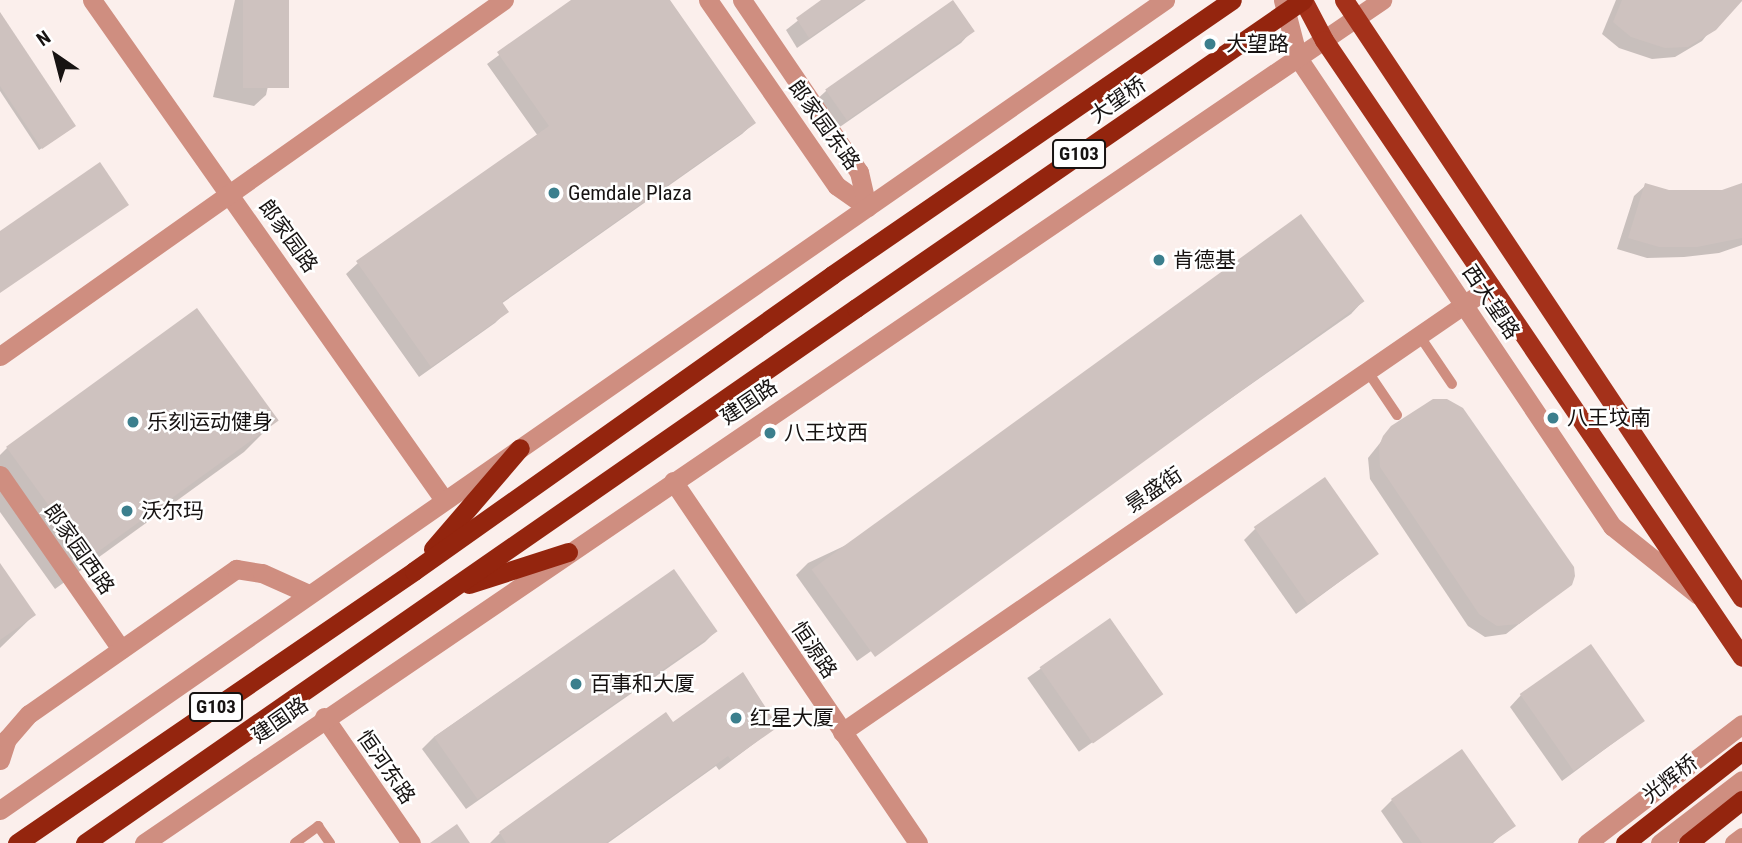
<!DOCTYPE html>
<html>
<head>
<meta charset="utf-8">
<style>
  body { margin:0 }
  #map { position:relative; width:1742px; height:843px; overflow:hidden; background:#fbefec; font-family:"Roboto Condensed","Noto Sans SC",sans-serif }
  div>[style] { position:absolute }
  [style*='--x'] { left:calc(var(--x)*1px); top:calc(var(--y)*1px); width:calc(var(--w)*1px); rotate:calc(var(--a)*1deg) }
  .shadow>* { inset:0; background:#0003; transform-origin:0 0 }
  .building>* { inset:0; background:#cec2bf; transform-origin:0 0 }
  .service>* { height:10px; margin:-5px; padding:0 5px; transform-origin:5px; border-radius:5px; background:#cf8e80 }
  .minor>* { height:19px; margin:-9.5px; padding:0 9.5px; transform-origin:9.5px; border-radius:9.5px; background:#cf8e80 }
  .tertiary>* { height:19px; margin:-9.5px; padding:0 9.5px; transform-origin:9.5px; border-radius:9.5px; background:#cf8e80 }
  .primary>* { height:19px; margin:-9.5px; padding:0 9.5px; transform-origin:9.5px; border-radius:9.5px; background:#a4311a }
  .trunk>* { height:19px; margin:-9.5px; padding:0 9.5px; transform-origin:9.5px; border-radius:9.5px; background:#94250e }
  .trunk-bridge>* { height:19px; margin:-9.5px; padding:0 9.5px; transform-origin:9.5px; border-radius:9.5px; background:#94250e }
  .dots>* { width:19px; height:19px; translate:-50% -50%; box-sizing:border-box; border:4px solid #fff; border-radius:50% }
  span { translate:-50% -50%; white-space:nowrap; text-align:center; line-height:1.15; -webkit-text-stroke:5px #fff; paint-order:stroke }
  .shield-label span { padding:2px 5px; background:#fff; border:2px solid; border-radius:5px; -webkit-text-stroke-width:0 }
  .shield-label { font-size:19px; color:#171312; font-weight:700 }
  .poi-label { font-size:21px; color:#171312 }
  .left { translate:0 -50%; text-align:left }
  .street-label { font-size:21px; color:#171312 }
  .north { position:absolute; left:21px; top:21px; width:70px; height:70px; -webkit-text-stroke:5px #fff; paint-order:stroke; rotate:325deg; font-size:19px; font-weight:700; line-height:28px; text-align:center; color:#171312 }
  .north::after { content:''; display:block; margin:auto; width:24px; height:32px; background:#171312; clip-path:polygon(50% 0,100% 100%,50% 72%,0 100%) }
</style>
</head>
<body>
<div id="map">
  <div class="shadow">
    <i style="clip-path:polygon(235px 0,287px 0,266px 95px,254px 106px,213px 97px)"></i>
    <i style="clip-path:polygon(574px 0,667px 0,754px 123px,742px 134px,501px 304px,507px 311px,495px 323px,419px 377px,346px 274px,358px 263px,538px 136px,487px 64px)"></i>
    <i style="clip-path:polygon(824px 0,866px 0,797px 48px,786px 30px)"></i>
    <i style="clip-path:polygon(1616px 0,1735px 0,1702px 41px,1675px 57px,1652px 59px,1619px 48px,1602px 34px)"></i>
    <i style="clip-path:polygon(0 13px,72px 128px,39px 150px,0 91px)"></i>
    <i style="clip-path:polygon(972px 31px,961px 43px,834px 131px,814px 102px,826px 91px)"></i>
    <i style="clip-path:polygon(1646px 185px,1668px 192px,1722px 191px,1742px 185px,1742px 245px,1719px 253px,1684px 257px,1647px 258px,1617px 249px,1634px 196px)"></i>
    <i style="clip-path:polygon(1362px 302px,1351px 314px,857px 661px,796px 575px,808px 563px)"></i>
    <i style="clip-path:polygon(276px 420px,244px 452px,55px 589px,0 512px,0 455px,8px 447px)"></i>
    <i style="clip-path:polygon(1392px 428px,1570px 584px,1506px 634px,1485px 637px,1468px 626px,1370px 479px,1368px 458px)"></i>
    <i style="clip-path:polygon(1255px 529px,1377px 554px,1296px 614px,1244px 540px)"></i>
    <i style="clip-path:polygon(0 566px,34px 615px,0 648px)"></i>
    <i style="clip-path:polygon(674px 571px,716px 631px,705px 642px,466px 809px,422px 749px,434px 737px)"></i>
    <i style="left:1110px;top:620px;width:90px;height:101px;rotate:55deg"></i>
    <i style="clip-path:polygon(1521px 695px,1643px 721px,1562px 781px,1510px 707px)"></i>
    <i style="clip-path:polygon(673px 725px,776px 727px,719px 770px,716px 766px,608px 843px,490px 843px,500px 833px)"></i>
    <i style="clip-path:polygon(1392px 800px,1513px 825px,1493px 843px,1403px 843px,1381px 811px)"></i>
  </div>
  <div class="building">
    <i style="left:243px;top:0;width:46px;height:88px"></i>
    <i style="clip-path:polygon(571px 0,670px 0,756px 123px,502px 302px,509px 312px,431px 367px,356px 261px,549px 126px,497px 52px)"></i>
    <i style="clip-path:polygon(821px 0,864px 0,809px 38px,796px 18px)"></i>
    <i style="left:953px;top:0;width:38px;height:156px;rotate:55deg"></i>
    <i style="clip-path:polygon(1622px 0,1742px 0,1742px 1px,1716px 30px,1688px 47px,1665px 48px,1631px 37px,1613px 22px)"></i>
    <i style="clip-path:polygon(0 12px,76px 126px,42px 149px,0 86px)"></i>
    <i style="clip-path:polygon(100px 162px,129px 205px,0 293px,0 231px)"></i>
    <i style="clip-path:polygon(1645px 183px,1669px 190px,1722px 190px,1742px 183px,1742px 238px,1697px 247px,1659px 247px,1628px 238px)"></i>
    <i style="left:1301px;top:214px;width:108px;height:605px;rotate:54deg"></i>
    <i style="left:197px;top:308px;width:139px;height:236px;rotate:54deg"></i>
    <i style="clip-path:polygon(1433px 399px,1447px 399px,1463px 408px,1574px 567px,1575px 576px,1572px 585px,1519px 624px,1497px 626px,1479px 614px,1380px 467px,1379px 446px,1383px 436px,1391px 426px)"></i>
    <i style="left:1325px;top:477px;width:94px;height:87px;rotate:55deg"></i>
    <i style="clip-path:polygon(0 563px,36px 615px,0 640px)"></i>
    <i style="left:674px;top:569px;width:76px;height:293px;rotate:55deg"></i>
    <i style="left:1110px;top:618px;width:93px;height:86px;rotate:55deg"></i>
    <i style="left:1591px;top:644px;width:94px;height:87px;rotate:55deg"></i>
    <i style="clip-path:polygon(743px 672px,778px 727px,731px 760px,728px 756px,606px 843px,506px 843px,499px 832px,666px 712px,673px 722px)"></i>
    <i style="clip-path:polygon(1462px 749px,1516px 826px,1491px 843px,1422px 843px,1391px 799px)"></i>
    <i style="clip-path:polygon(457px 824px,470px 843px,430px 843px)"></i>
  </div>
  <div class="service">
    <i style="--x:1419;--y:335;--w:59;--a:56"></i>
    <i style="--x:1368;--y:372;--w:52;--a:56"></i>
    <i style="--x:295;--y:843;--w:29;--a:-36"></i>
    <i style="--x:318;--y:826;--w:21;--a:55"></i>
  </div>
  <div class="minor">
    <i style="--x:708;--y:0;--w:226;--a:55.3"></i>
    <i style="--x:837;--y:186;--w:37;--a:35"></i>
    <i style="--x:742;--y:0;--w:208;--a:55.8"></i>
    <i style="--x:859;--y:172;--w:36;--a:77"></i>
    <i style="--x:673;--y:481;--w:437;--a:55.9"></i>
    <i style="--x:842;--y:732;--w:787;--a:-34.5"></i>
  </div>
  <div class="tertiary">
    <i style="--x:92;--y:0;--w:611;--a:54.85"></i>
    <i style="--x:1283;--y:0;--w:60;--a:75.5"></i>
    <i style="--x:1298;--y:58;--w:564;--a:56.14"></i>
    <i style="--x:1612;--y:526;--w:110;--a:38.7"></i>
    <i style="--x:0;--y:356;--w:617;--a:-35.24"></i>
    <i style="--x:0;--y:475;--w:212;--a:55.2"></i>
    <i style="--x:324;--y:717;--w:153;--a:55.4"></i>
    <i style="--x:0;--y:760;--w:22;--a:-72"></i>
    <i style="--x:7;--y:739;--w:33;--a:-49"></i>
    <i style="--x:29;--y:714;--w:253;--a:-35"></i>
    <i style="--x:236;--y:569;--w:26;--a:9"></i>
    <i style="--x:262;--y:573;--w:51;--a:24.1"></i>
    <i style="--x:0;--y:810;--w:1419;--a:-34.81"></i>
    <i style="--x:144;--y:843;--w:1498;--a:-34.25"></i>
    <i style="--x:1587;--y:843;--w:195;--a:-37.5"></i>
    <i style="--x:1660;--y:843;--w:103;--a:-37.5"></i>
    <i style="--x:1734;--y:843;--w:10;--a:-37"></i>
  </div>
  <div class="primary">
    <i style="--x:1303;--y:0;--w:45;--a:62.3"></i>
    <i style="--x:1324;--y:40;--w:745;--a:55.88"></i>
    <i style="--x:1344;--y:0;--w:718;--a:56.35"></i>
  </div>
  <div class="trunk">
    <i style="--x:433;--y:549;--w:133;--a:-49.3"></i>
    <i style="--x:469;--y:584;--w:104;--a:-17.9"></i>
    <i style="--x:17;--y:843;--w:481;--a:-34.4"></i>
    <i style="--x:414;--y:571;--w:512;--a:-35.3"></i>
    <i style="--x:832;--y:275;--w:485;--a:-34.5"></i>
    <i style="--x:85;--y:843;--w:938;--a:-34.76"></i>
    <i style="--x:1625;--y:843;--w:149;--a:-38.2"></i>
    <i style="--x:1688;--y:843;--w:69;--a:-38.5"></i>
  </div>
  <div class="trunk-bridge">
    <i style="--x:856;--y:308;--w:543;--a:-34.57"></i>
  </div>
  <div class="dots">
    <i style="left:1210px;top:44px;background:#3b7f8d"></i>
    <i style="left:554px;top:193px;background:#3b7f8d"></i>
    <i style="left:1159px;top:260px;background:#3b7f8d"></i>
    <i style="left:1553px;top:418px;background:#3b7f8d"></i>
    <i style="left:133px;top:422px;background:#3b7f8d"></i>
    <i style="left:770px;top:433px;background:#3b7f8d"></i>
    <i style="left:127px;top:511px;background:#3b7f8d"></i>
    <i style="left:576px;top:684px;background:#3b7f8d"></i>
    <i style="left:736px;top:718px;background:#3b7f8d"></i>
  </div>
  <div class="shield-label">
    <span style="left:1079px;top:154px">G103</span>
    <span style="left:216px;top:707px">G103</span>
  </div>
  <div class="poi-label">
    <span class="left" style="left:1226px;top:44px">大望路</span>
    <span class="left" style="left:568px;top:193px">Gemdale Plaza</span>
    <span class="left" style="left:1173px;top:260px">肯德基</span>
    <span class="left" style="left:1567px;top:418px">八王坟南</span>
    <span class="left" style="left:147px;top:422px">乐刻运动健身</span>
    <span class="left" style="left:784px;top:433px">八王坟西</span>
    <span class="left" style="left:141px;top:511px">沃尔玛</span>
    <span class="left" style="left:590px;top:684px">百事和大厦</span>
    <span class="left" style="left:750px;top:718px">红星大厦</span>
  </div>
  <div class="street-label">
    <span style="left:1118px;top:100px;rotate:-35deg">大望桥</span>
    <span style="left:824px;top:125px;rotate:54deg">郎家园东路</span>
    <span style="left:288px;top:236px;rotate:54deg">郎家园路</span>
    <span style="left:1491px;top:302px;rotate:56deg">西大望路</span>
    <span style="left:749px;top:402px;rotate:-34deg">建国路</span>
    <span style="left:1154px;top:490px;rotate:-34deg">景盛街</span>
    <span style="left:79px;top:549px;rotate:55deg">郎家园西路</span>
    <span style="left:814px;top:650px;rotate:56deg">恒源路</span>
    <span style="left:280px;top:720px;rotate:-35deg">建国路</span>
    <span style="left:386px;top:767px;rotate:55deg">恒河东路</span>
    <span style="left:1670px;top:779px;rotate:-38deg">光辉桥</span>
  </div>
  <div class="north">N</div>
</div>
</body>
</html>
